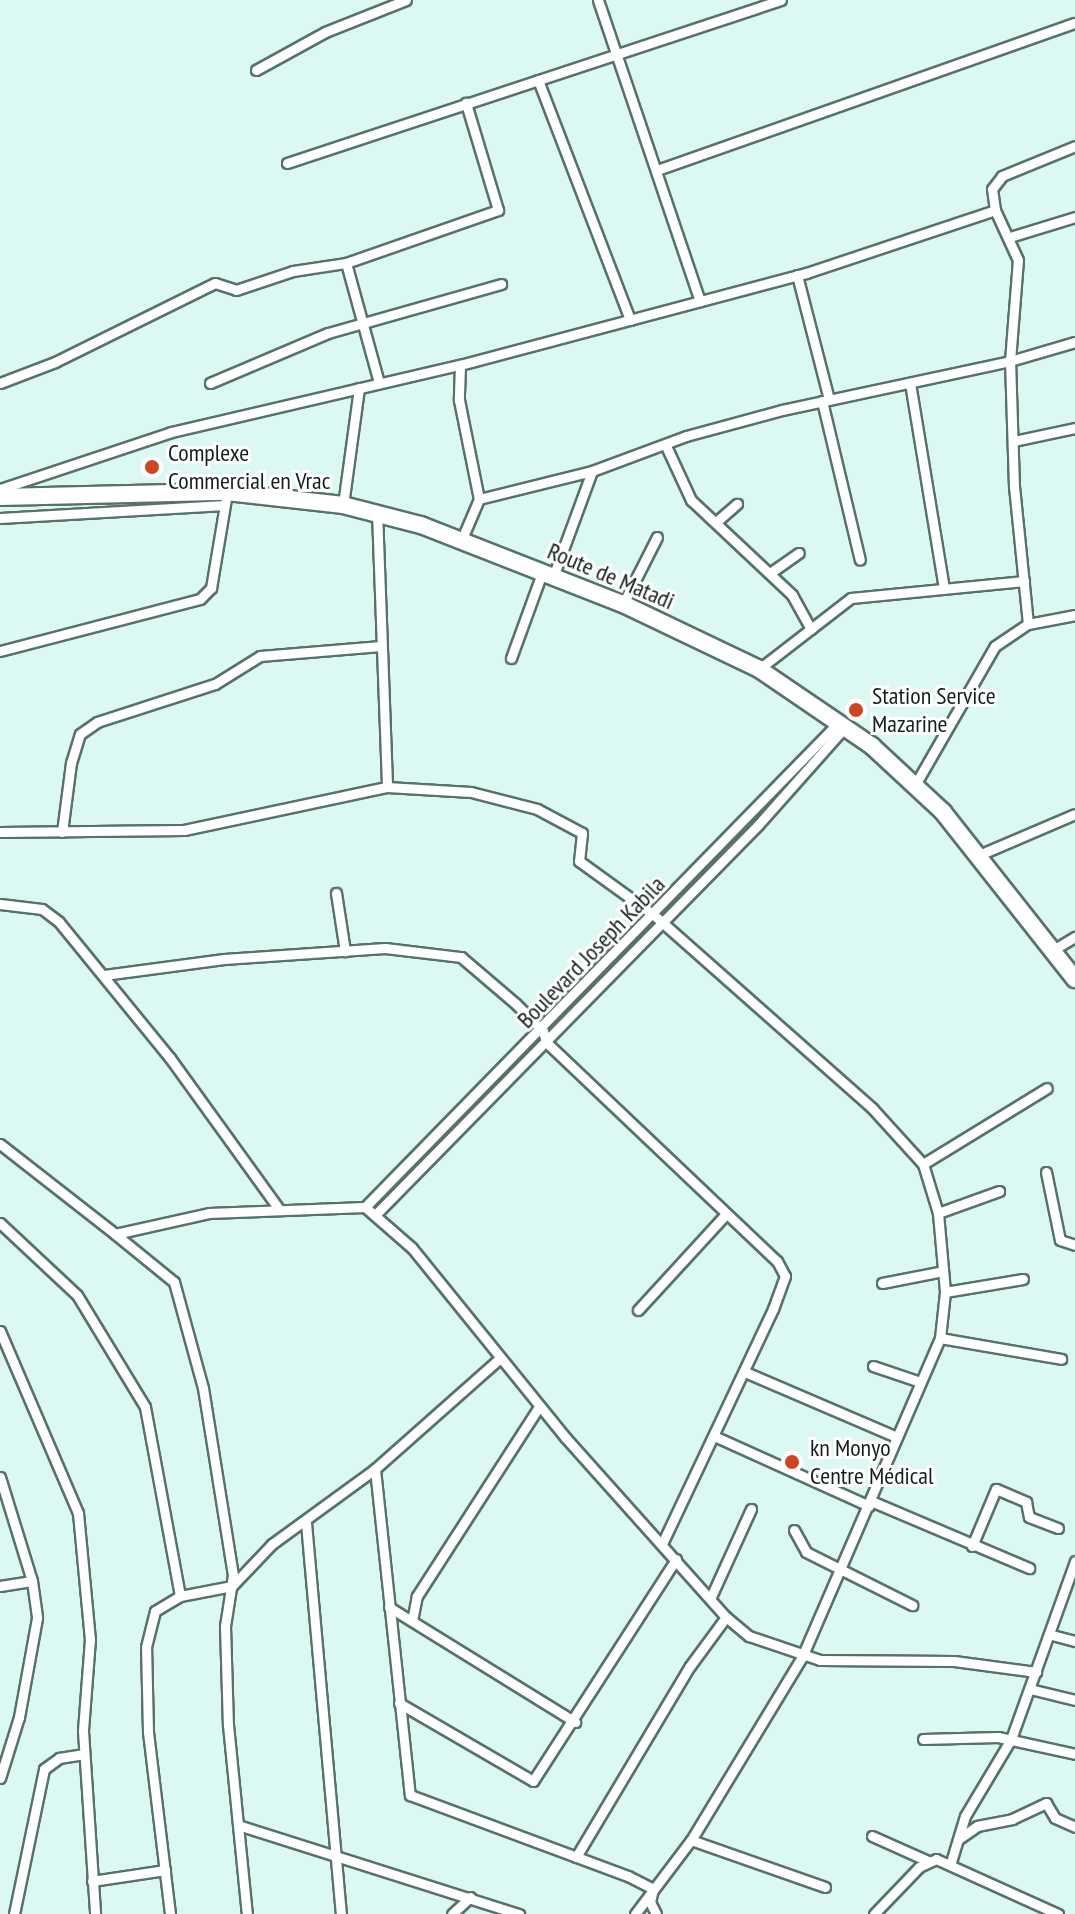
<!DOCTYPE html>
<html>
<head>
<meta charset="utf-8">
<style>
  body { margin:0 }
  #map { position:relative; width:1075px; height:1914px; overflow:hidden; background:#dcf8f3; font-family:"PT Sans Narrow",sans-serif }
  div>[style] { position:absolute }
  [style*='--x'] { left:calc(var(--x)*1px); top:calc(var(--y)*1px); width:calc(var(--w)*1px); rotate:calc(var(--a)*1deg) }
  .roads { filter:drop-shadow(2px 0 #58716d) drop-shadow(-2px 0 #58716d) drop-shadow(0 2px #58716d) drop-shadow(0 -2px #58716d) }
  .minor>* { height:9px; margin:-4.5px; padding:0 4.5px; transform-origin:4.5px; border-radius:4.5px; background:#fff }
  .trunk>* { height:16px; margin:-8px; padding:0 8px; transform-origin:8px; border-radius:8px; background:#fff }
  .dots>* { width:22px; height:22px; translate:-50% -50%; box-sizing:border-box; border:4px solid #fff; border-radius:50% }
  span { translate:-50% -50%; white-space:nowrap; text-align:center; line-height:1.15; -webkit-text-stroke:6px #fff; paint-order:stroke }
  .poi-label { font-size:24px; color:#141e1d }
  .left { translate:0 -50%; text-align:left }
  .street-label { font-size:24px; color:#141e1d }
</style>
</head>
<body>
<div id="map">
  <div class="roads">
    <div class="minor">
      <i style="--x:598;--y:0;--w:318;--a:71.3"></i>
      <i style="--x:256;--y:70;--w:79;--a:-28.8"></i>
      <i style="--x:325;--y:32;--w:87;--a:-21.6"></i>
      <i style="--x:538;--y:80;--w:257;--a:69"></i>
      <i style="--x:287;--y:163;--w:520;--a:-18.26"></i>
      <i style="--x:657;--y:170;--w:443;--a:-19.4"></i>
      <i style="--x:1010;--y:237;--w:68;--a:-17.1"></i>
      <i style="--x:346;--y:263;--w:124;--a:74.6"></i>
      <i style="--x:797;--y:275;--w:129;--a:75.6"></i>
      <i style="--x:460;--y:365;--w:35;--a:92"></i>
      <i style="--x:459;--y:400;--w:101;--a:78.6"></i>
      <i style="--x:479;--y:499;--w:46;--a:113.2"></i>
      <i style="--x:0;--y:383;--w:59;--a:-20.9"></i>
      <i style="--x:55;--y:362;--w:178;--a:-26.3"></i>
      <i style="--x:215;--y:283;--w:22;--a:18"></i>
      <i style="--x:236;--y:290;--w:60;--a:-18.4"></i>
      <i style="--x:293;--y:271;--w:54;--a:-8.6"></i>
      <i style="--x:346;--y:263;--w:161;--a:-19.2"></i>
      <i style="--x:498;--y:210;--w:112;--a:-106.7"></i>
      <i style="--x:210;--y:383;--w:128;--a:-23"></i>
      <i style="--x:328;--y:333;--w:180;--a:-15.8"></i>
      <i style="--x:910;--y:383;--w:208;--a:80.6"></i>
      <i style="--x:822;--y:401;--w:163;--a:76.6"></i>
      <i style="--x:1014;--y:441;--w:62;--a:-12"></i>
      <i style="--x:666;--y:446;--w:60;--a:65.2"></i>
      <i style="--x:691;--y:500;--w:139;--a:43.2"></i>
      <i style="--x:792;--y:595;--w:39;--a:61"></i>
      <i style="--x:0;--y:489;--w:180;--a:-18.4"></i>
      <i style="--x:171;--y:432;--w:297;--a:-13.1"></i>
      <i style="--x:460;--y:365;--w:358;--a:-14.9"></i>
      <i style="--x:806;--y:273;--w:199;--a:-18.4"></i>
      <i style="--x:479;--y:499;--w:116;--a:-13.9"></i>
      <i style="--x:592;--y:471;--w:100;--a:-20.4"></i>
      <i style="--x:686;--y:436;--w:99;--a:-15.2"></i>
      <i style="--x:782;--y:410;--w:233;--a:-12.1"></i>
      <i style="--x:1010;--y:361;--w:68;--a:-16.3"></i>
      <i style="--x:343;--y:505;--w:118;--a:-82.2"></i>
      <i style="--x:377;--y:512;--w:275;--a:87.9"></i>
      <i style="--x:0;--y:518;--w:225;--a:-3.3"></i>
      <i style="--x:716;--y:522;--w:28;--a:-41"></i>
      <i style="--x:770;--y:573;--w:35;--a:-35"></i>
      <i style="--x:553;--y:577;--w:113;--a:-69.8"></i>
      <i style="--x:623;--y:604;--w:75;--a:-63.1"></i>
      <i style="--x:1028;--y:624;--w:48;--a:-10.8"></i>
      <i style="--x:0;--y:651;--w:207;--a:-14.6"></i>
      <i style="--x:200;--y:599;--w:16;--a:-45"></i>
      <i style="--x:211;--y:588;--w:97;--a:-80.5"></i>
      <i style="--x:511;--y:658;--w:90;--a:-70"></i>
      <i style="--x:759;--y:669;--w:116;--a:-37.7"></i>
      <i style="--x:851;--y:598;--w:174;--a:-5.6"></i>
      <i style="--x:915;--y:785;--w:160;--a:-60.1"></i>
      <i style="--x:995;--y:646;--w:40;--a:-34"></i>
      <i style="--x:1028;--y:624;--w:138;--a:-95.8"></i>
      <i style="--x:1014;--y:487;--w:126;--a:-91.8"></i>
      <i style="--x:1010;--y:361;--w:101;--a:-85.5"></i>
      <i style="--x:1018;--y:260;--w:55;--a:-114.7"></i>
      <i style="--x:995;--y:210;--w:21;--a:-98"></i>
      <i style="--x:992;--y:189;--w:16;--a:-52"></i>
      <i style="--x:1002;--y:176;--w:79;--a:-22.3"></i>
      <i style="--x:0;--y:832;--w:184;--a:-0.6"></i>
      <i style="--x:184;--y:830;--w:208;--a:-12"></i>
      <i style="--x:387;--y:787;--w:84;--a:3.4"></i>
      <i style="--x:471;--y:792;--w:68;--a:14.4"></i>
      <i style="--x:537;--y:809;--w:51;--a:28.1"></i>
      <i style="--x:582;--y:833;--w:28;--a:96"></i>
      <i style="--x:579;--y:861;--w:92;--a:35.8"></i>
      <i style="--x:654;--y:915;--w:291;--a:41.5"></i>
      <i style="--x:872;--y:1108;--w:76;--a:47.7"></i>
      <i style="--x:923;--y:1164;--w:51;--a:73"></i>
      <i style="--x:938;--y:1213;--w:79;--a:84.9"></i>
      <i style="--x:945;--y:1292;--w:46;--a:96.2"></i>
      <i style="--x:940;--y:1338;--w:348;--a:113.4"></i>
      <i style="--x:802;--y:1657;--w:214;--a:121.2"></i>
      <i style="--x:691;--y:1840;--w:93;--a:127.1"></i>
      <i style="--x:62;--y:832;--w:70;--a:-82.6"></i>
      <i style="--x:71;--y:763;--w:30;--a:-73"></i>
      <i style="--x:80;--y:734;--w:21;--a:-35"></i>
      <i style="--x:97;--y:722;--w:124;--a:-17.9"></i>
      <i style="--x:215;--y:684;--w:53;--a:-31.9"></i>
      <i style="--x:260;--y:656;--w:121;--a:-4.7"></i>
      <i style="--x:979;--y:855;--w:104;--a:-23.1"></i>
      <i style="--x:336;--y:893;--w:59;--a:81.2"></i>
      <i style="--x:0;--y:904;--w:42;--a:6.8"></i>
      <i style="--x:42;--y:909;--w:21;--a:37"></i>
      <i style="--x:59;--y:922;--w:176;--a:50.8"></i>
      <i style="--x:170;--y:1058;--w:185;--a:54.2"></i>
      <i style="--x:1053;--y:950;--w:26;--a:-31"></i>
      <i style="--x:104;--y:975;--w:121;--a:-7.6"></i>
      <i style="--x:224;--y:959;--w:161;--a:-3.9"></i>
      <i style="--x:385;--y:948;--w:77;--a:6.8"></i>
      <i style="--x:461;--y:957;--w:72;--a:40.5"></i>
      <i style="--x:516;--y:1004;--w:38;--a:45"></i>
      <i style="--x:543;--y:1031;--w:11;--a:75"></i>
      <i style="--x:546;--y:1042;--w:318;--a:43.5"></i>
      <i style="--x:777;--y:1261;--w:17;--a:62"></i>
      <i style="--x:785;--y:1276;--w:35;--a:110"></i>
      <i style="--x:773;--y:1309;--w:258;--a:115.3"></i>
      <i style="--x:0;--y:1144;--w:146;--a:38"></i>
      <i style="--x:115;--y:1234;--w:96;--a:-12.6"></i>
      <i style="--x:209;--y:1213;--w:156;--a:-2.2"></i>
      <i style="--x:365;--y:1207;--w:62;--a:41.1"></i>
      <i style="--x:412;--y:1248;--w:243;--a:51"></i>
      <i style="--x:565;--y:1437;--w:241;--a:48.2"></i>
      <i style="--x:726;--y:1617;--w:30;--a:40"></i>
      <i style="--x:749;--y:1636;--w:75;--a:18.7"></i>
      <i style="--x:820;--y:1660;--w:134;--a:0.4"></i>
      <i style="--x:954;--y:1661;--w:83;--a:7.6"></i>
      <i style="--x:923;--y:1164;--w:145;--a:-31.5"></i>
      <i style="--x:1046;--y:1172;--w:69;--a:78.4"></i>
      <i style="--x:1060;--y:1240;--w:16;--a:18"></i>
      <i style="--x:365;--y:1207;--w:680;--a:-45.66"></i>
      <i style="--x:377;--y:1213;--w:544;--a:-45.52"></i>
      <i style="--x:758;--y:825;--w:132;--a:-48.4"></i>
      <i style="--x:938;--y:1213;--w:65;--a:-19.8"></i>
      <i style="--x:0;--y:1223;--w:105;--a:43.1"></i>
      <i style="--x:77;--y:1295;--w:131;--a:58.7"></i>
      <i style="--x:145;--y:1407;--w:192;--a:79.5"></i>
      <i style="--x:115;--y:1234;--w:76;--a:39.1"></i>
      <i style="--x:174;--y:1282;--w:110;--a:74.7"></i>
      <i style="--x:203;--y:1388;--w:189;--a:80.9"></i>
      <i style="--x:233;--y:1575;--w:52;--a:98.9"></i>
      <i style="--x:225;--y:1626;--w:99;--a:88.3"></i>
      <i style="--x:228;--y:1725;--w:190;--a:84.3"></i>
      <i style="--x:882;--y:1283;--w:62;--a:-11.1"></i>
      <i style="--x:945;--y:1292;--w:79;--a:-9.5"></i>
      <i style="--x:638;--y:1310;--w:130;--a:-47.5"></i>
      <i style="--x:0;--y:1331;--w:198;--a:66.8"></i>
      <i style="--x:78;--y:1513;--w:127;--a:84.6"></i>
      <i style="--x:90;--y:1639;--w:92;--a:94.4"></i>
      <i style="--x:83;--y:1731;--w:183;--a:86.2"></i>
      <i style="--x:940;--y:1338;--w:123;--a:9.8"></i>
      <i style="--x:873;--y:1366;--w:50;--a:18.8"></i>
      <i style="--x:745;--y:1372;--w:165;--a:23.2"></i>
      <i style="--x:714;--y:1436;--w:170;--a:24.3"></i>
      <i style="--x:375;--y:1469;--w:328;--a:83.9"></i>
      <i style="--x:410;--y:1795;--w:233;--a:20.4"></i>
      <i style="--x:628;--y:1876;--w:28;--a:27"></i>
      <i style="--x:653;--y:1889;--w:13;--a:103"></i>
      <i style="--x:650;--y:1902;--w:13;--a:63"></i>
      <i style="--x:0;--y:1477;--w:109;--a:72.9"></i>
      <i style="--x:32;--y:1581;--w:37;--a:82"></i>
      <i style="--x:37;--y:1618;--w:101;--a:100.3"></i>
      <i style="--x:19;--y:1717;--w:64;--a:107.3"></i>
      <i style="--x:871;--y:1501;--w:172;--a:23"></i>
      <i style="--x:306;--y:1523;--w:393;--a:84.9"></i>
      <i style="--x:794;--y:1530;--w:25;--a:61"></i>
      <i style="--x:806;--y:1552;--w:119;--a:26.6"></i>
      <i style="--x:972;--y:1546;--w:62;--a:-67.2"></i>
      <i style="--x:996;--y:1489;--w:33;--a:23"></i>
      <i style="--x:1026;--y:1502;--w:15;--a:79"></i>
      <i style="--x:1029;--y:1517;--w:31;--a:21"></i>
      <i style="--x:0;--y:1586;--w:32;--a:-9"></i>
      <i style="--x:710;--y:1599;--w:99;--a:-65.5"></i>
      <i style="--x:389;--y:1607;--w:219;--a:31.7"></i>
      <i style="--x:412;--y:1621;--w:25;--a:-79"></i>
      <i style="--x:417;--y:1596;--w:225;--a:-57.2"></i>
      <i style="--x:1052;--y:1635;--w:24;--a:15"></i>
      <i style="--x:1030;--y:1689;--w:46;--a:13.7"></i>
      <i style="--x:399;--y:1703;--w:155;--a:30.2"></i>
      <i style="--x:533;--y:1781;--w:264;--a:-57.2"></i>
      <i style="--x:923;--y:1739;--w:75;--a:-1.5"></i>
      <i style="--x:998;--y:1737;--w:79;--a:12.4"></i>
      <i style="--x:241;--y:1826;--w:292;--a:17.6"></i>
      <i style="--x:872;--y:1836;--w:61;--a:24.1"></i>
      <i style="--x:960;--y:1838;--w:21;--a:-35"></i>
      <i style="--x:977;--y:1826;--w:36;--a:-11"></i>
      <i style="--x:1012;--y:1819;--w:38;--a:-25"></i>
      <i style="--x:1046;--y:1803;--w:17;--a:59"></i>
      <i style="--x:1055;--y:1818;--w:22;--a:24"></i>
      <i style="--x:691;--y:1840;--w:142;--a:19.3"></i>
      <i style="--x:576;--y:1857;--w:222;--a:-59.2"></i>
      <i style="--x:690;--y:1666;--w:61;--a:-53.7"></i>
      <i style="--x:951;--y:1862;--w:48;--a:-73.1"></i>
      <i style="--x:965;--y:1816;--w:90;--a:-59.1"></i>
      <i style="--x:1011;--y:1739;--w:189;--a:-70.2"></i>
      <i style="--x:92;--y:1881;--w:74;--a:-8.6"></i>
      <i style="--x:14;--y:1914;--w:148;--a:-78.3"></i>
      <i style="--x:44;--y:1769;--w:19;--a:-36"></i>
      <i style="--x:59;--y:1758;--w:24;--a:-9"></i>
      <i style="--x:170;--y:1914;--w:183;--a:-96.9"></i>
      <i style="--x:148;--y:1732;--w:85;--a:-91.3"></i>
      <i style="--x:146;--y:1647;--w:37;--a:-76"></i>
      <i style="--x:155;--y:1611;--w:29;--a:-31"></i>
      <i style="--x:180;--y:1596;--w:53;--a:-10.9"></i>
      <i style="--x:232;--y:1586;--w:58;--a:-46.4"></i>
      <i style="--x:272;--y:1544;--w:127;--a:-36.1"></i>
      <i style="--x:375;--y:1469;--w:166;--a:-41.6"></i>
      <i style="--x:452;--y:1914;--w:25;--a:-43"></i>
      <i style="--x:874;--y:1914;--w:65;--a:-46.2"></i>
      <i style="--x:919;--y:1867;--w:19;--a:-25"></i>
      <i style="--x:936;--y:1859;--w:134;--a:24.3"></i>
    </div>
    <div class="trunk">
      <i style="--x:0;--y:497;--w:227;--a:-1.3"></i>
      <i style="--x:227;--y:492;--w:117;--a:6.4"></i>
      <i style="--x:343;--y:505;--w:81;--a:14.4"></i>
      <i style="--x:421;--y:525;--w:217;--a:21.4"></i>
      <i style="--x:623;--y:604;--w:151;--a:25.5"></i>
      <i style="--x:759;--y:669;--w:137;--a:34.3"></i>
      <i style="--x:872;--y:746;--w:97;--a:42.9"></i>
      <i style="--x:943;--y:812;--w:213;--a:51.7"></i>
    </div>
  </div>
  <div class="dots">
    <i style="left:152px;top:467px;background:#cf4521"></i>
    <i style="left:856px;top:710px;background:#cf4521"></i>
    <i style="left:792px;top:1462px;background:#cf4521"></i>
  </div>
  <div class="poi-label">
    <span class="left" style="left:168px;top:467px">Complexe<br>Commercial en Vrac</span>
    <span class="left" style="left:872px;top:710px">Station Service<br>Mazarine</span>
    <span class="left" style="left:810px;top:1462px">kn Monyo<br>Centre Médical</span>
  </div>
  <div class="street-label">
    <span style="left:611px;top:576px;rotate:23deg">Route de Matadi</span>
    <span style="left:591px;top:952px;rotate:-46deg">Boulevard Joseph Kabila</span>
  </div>
</div>
</body>
</html>
